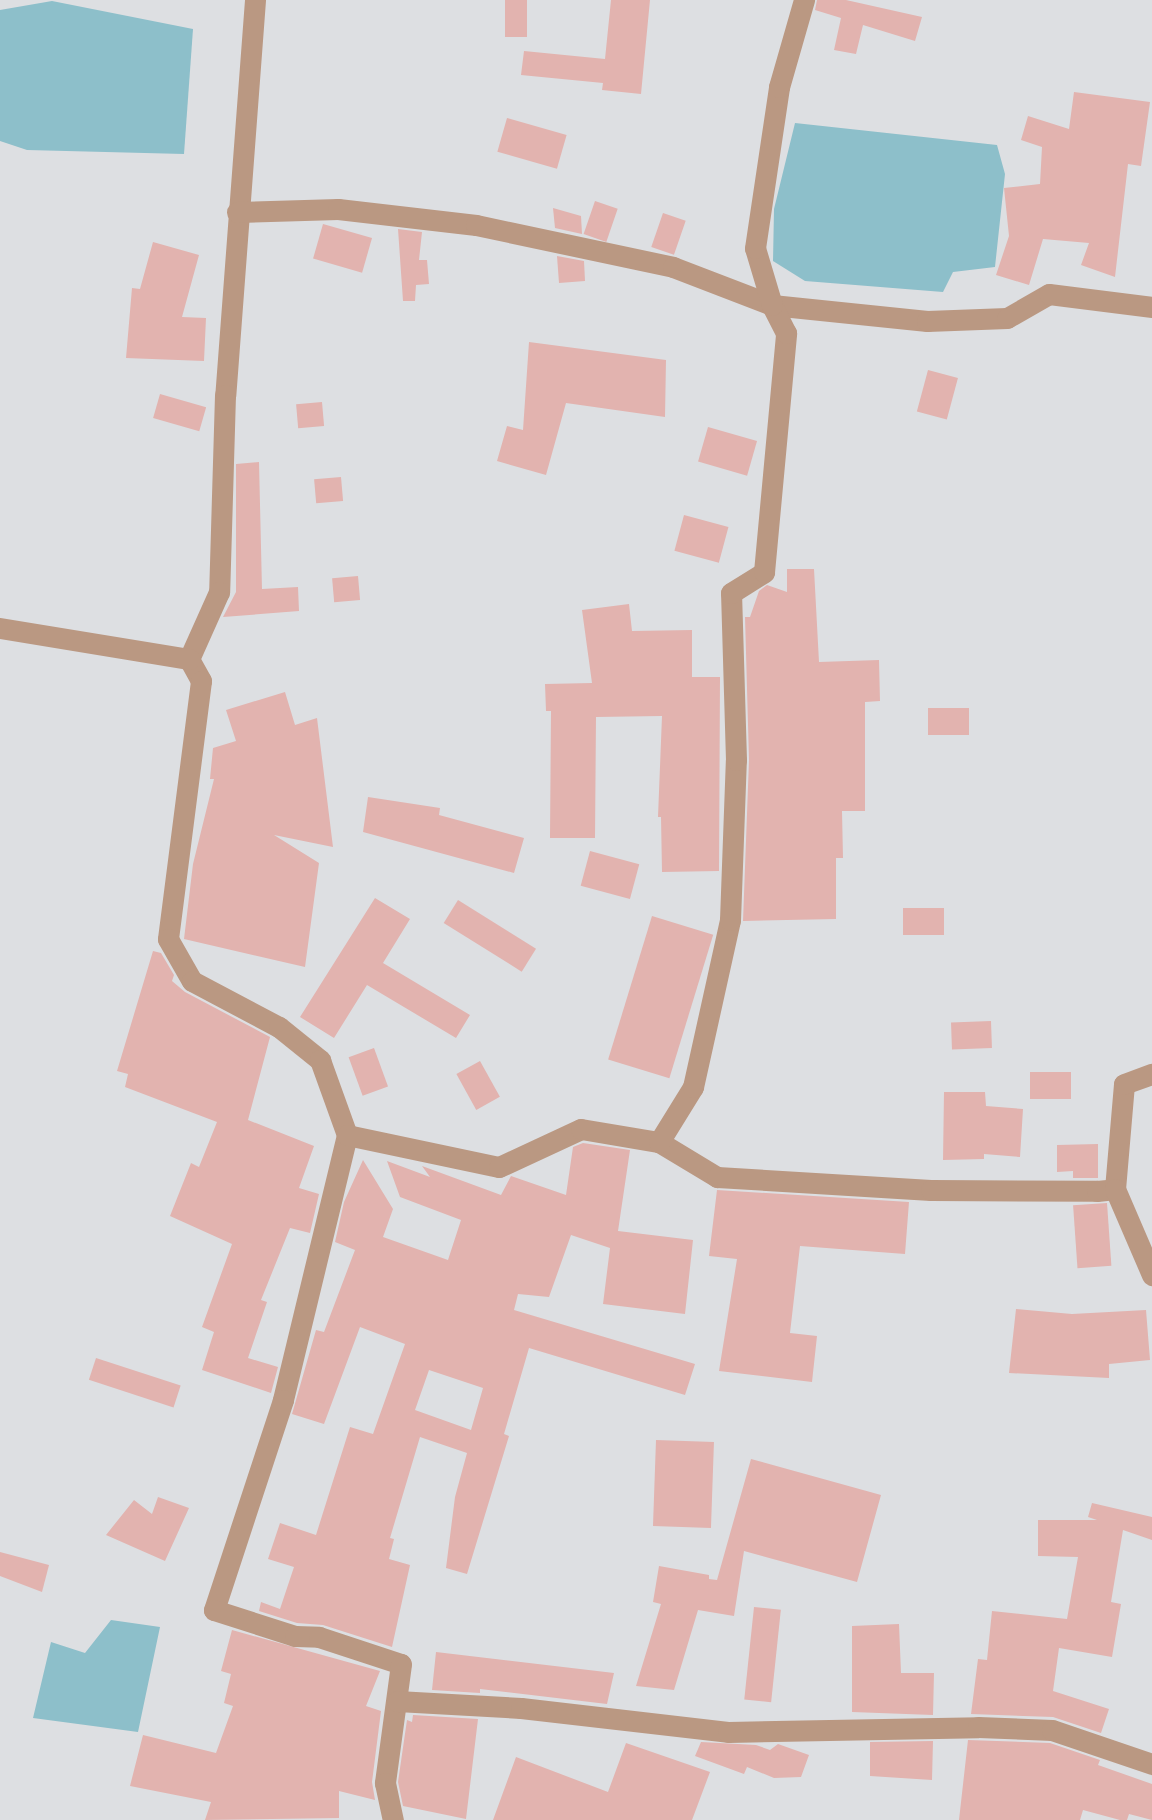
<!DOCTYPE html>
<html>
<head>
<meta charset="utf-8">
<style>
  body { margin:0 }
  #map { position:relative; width:1152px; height:1820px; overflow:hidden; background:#dddfe2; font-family:Signika,sans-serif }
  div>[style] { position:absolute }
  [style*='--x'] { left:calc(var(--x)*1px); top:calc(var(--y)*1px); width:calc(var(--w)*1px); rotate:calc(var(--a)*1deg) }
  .water>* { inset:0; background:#8dbfca }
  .building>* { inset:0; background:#e2b3af; transform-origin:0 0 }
  .minor>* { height:21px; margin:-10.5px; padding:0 10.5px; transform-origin:10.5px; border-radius:10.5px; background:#ba9882 }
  span { translate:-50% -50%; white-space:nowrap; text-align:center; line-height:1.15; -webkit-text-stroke:5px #dddfe2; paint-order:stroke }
</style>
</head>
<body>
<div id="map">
  <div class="water">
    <i style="clip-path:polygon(52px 1px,193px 29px,184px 154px,27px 150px,0 141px,0 10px)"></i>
    <i style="clip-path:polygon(795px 123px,997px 145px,1005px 174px,995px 267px,953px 272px,943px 292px,805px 281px,773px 261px,774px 209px)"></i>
    <i style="clip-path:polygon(111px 1620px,160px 1627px,138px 1732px,33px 1718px,51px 1642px,85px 1653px)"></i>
  </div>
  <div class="building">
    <i style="left:505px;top:0;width:22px;height:37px"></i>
    <i style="clip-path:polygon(611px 0,650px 0,641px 94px,602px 90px,603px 83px,521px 75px,524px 51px,605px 59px)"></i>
    <i style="clip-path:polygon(817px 0,846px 0,922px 17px,915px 41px,863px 25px,856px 54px,834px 50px,841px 18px,815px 10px)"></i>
    <i style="clip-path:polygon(1074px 92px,1150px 102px,1141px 166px,1128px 164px,1115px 277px,1081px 265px,1089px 243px,1043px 239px,1029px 285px,996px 275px,1009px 236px,1004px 188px,1040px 184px,1042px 147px,1021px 140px,1028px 116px,1069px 129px)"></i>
    <i style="left:507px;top:118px;width:62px;height:35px;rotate:16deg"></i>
    <i style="left:595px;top:201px;width:24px;height:35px;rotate:19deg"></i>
    <i style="clip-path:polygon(553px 208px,581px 216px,582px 234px,555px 228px)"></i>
    <i style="left:663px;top:213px;width:24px;height:36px;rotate:19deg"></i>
    <i style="left:323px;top:224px;width:51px;height:36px;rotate:16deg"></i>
    <i style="clip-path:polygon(398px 229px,422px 232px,419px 260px,427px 260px,429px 284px,416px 285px,415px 301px,403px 301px)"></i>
    <i style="clip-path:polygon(153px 242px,199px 255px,182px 317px,206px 318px,204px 361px,126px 358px,132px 288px,140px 289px)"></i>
    <i style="clip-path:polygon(557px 256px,584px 261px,585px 281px,559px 283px)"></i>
    <i style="clip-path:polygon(529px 342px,666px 360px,665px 417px,566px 403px,546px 475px,497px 461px,507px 426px,523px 430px)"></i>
    <i style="left:928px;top:370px;width:31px;height:43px;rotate:15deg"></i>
    <i style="left:160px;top:394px;width:48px;height:25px;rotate:16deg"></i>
    <i style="left:322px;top:402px;width:24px;height:26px;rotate:85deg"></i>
    <i style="left:708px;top:427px;width:51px;height:36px;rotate:16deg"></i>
    <i style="clip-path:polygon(259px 462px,262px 589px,298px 587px,299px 611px,223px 617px,236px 592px,236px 464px)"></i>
    <i style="left:341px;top:477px;width:24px;height:27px;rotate:85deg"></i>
    <i style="left:684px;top:515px;width:46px;height:37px;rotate:15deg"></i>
    <i style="clip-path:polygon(787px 569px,814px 569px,819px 662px,879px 660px,880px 701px,865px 702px,865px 811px,842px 811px,843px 858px,836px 858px,836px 919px,743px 921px,749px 760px,745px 617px,750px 617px,759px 591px,767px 585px,787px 592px)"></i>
    <i style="left:358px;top:576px;width:24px;height:26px;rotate:85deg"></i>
    <i style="clip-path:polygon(629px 604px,632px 631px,692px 630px,692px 677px,720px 677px,719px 871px,662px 872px,661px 817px,658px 817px,662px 716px,596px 717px,595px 838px,550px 838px,551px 711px,546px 711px,545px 684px,592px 683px,582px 610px)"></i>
    <i style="clip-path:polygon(285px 692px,295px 725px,317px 718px,333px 847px,274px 835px,319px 863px,305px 967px,184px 939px,193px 864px,214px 779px,210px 779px,213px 748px,236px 741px,226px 710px)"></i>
    <i style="left:969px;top:708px;width:27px;height:41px;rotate:90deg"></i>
    <i style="clip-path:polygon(368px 797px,440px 808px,439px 815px,524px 838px,514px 873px,363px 832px)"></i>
    <i style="left:590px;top:851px;width:51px;height:36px;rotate:15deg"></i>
    <i style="clip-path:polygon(375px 898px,410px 919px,383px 963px,470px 1015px,456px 1038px,367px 985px,334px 1038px,300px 1017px)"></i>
    <i style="left:458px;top:900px;width:92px;height:27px;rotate:32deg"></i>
    <i style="left:944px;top:908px;width:27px;height:41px;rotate:90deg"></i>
    <i style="left:652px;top:916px;width:64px;height:150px;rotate:17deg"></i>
    <i style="clip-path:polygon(153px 951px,161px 953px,174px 975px,172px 981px,185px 992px,270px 1037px,248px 1120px,314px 1146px,299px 1188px,319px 1194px,310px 1233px,290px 1228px,261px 1300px,267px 1302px,248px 1358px,278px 1367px,271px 1393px,202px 1370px,214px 1332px,202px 1327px,232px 1244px,170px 1216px,191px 1163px,199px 1167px,217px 1122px,125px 1087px,128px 1074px,117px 1071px)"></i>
    <i style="left:991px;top:1021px;width:27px;height:40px;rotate:88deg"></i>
    <i style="left:374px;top:1048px;width:41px;height:27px;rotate:70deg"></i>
    <i style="left:480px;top:1061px;width:41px;height:27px;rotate:61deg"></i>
    <i style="left:1071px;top:1072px;width:27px;height:41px;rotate:90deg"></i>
    <i style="clip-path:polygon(944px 1092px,985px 1092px,986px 1106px,1023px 1109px,1020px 1157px,984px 1154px,984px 1159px,943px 1160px)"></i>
    <i style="clip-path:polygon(evenodd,583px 1143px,630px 1150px,618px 1231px,693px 1240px,685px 1314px,603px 1304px,610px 1248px,571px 1235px,549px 1297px,518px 1294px,514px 1310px,695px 1364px,685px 1395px,529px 1348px,504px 1434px,509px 1436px,467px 1574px,446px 1568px,455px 1497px,467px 1453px,420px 1437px,390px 1538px,394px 1539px,389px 1559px,410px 1565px,392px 1647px,323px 1625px,297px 1623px,259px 1611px,261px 1602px,280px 1609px,294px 1567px,268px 1559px,280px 1523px,316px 1535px,350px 1427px,373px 1434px,405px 1344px,360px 1327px,324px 1424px,292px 1414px,316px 1330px,324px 1332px,355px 1250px,335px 1242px,344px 1202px,363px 1160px,393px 1209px,383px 1237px,448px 1260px,461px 1220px,400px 1197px,387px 1161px,430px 1177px,422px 1166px,501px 1195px,511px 1176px,566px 1195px,573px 1147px,583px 1143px,429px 1370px,483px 1388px,471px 1430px,415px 1410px,429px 1370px)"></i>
    <i style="clip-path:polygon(1098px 1144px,1098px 1178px,1073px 1178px,1073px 1171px,1057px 1172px,1057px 1145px)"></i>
    <i style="clip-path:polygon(717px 1190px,909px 1202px,905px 1254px,800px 1246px,790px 1333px,817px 1336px,812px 1382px,719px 1371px,737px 1259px,709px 1256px)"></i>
    <i style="left:1107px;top:1203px;width:63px;height:34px;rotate:86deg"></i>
    <i style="clip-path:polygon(1016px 1309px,1072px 1314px,1146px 1310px,1150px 1360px,1109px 1364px,1109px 1378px,1009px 1373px)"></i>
    <i style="left:96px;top:1358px;width:89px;height:23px;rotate:18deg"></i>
    <i style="left:656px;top:1440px;width:58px;height:86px;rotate:2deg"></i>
    <i style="clip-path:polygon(751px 1459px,881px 1495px,857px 1582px,744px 1551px,734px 1616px,698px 1610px,674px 1690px,636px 1686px,661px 1604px,653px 1602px,659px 1566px,709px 1575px,709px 1579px,717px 1580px)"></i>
    <i style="clip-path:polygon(158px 1497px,189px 1508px,165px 1561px,106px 1535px,134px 1500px,152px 1514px)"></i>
    <i style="clip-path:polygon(1092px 1503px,1152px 1517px,1152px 1540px,1123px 1530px,1111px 1602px,1121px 1604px,1112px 1657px,1059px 1648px,1053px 1691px,1109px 1709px,1101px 1733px,1053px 1717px,971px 1714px,978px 1659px,987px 1660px,992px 1611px,1067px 1619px,1078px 1557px,1038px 1556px,1038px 1520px,1097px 1520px,1088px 1517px)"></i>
    <i style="clip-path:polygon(0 1552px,49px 1565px,42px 1592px,0 1576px)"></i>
    <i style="left:754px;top:1607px;width:27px;height:93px;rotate:6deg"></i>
    <i style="clip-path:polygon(899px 1624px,901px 1673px,934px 1673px,933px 1715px,852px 1712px,852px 1626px)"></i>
    <i style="clip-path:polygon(232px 1630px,380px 1671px,366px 1706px,381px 1711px,372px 1782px,375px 1800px,339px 1791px,339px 1818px,205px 1820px,211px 1802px,130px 1786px,143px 1735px,216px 1753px,233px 1706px,224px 1703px,231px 1674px,221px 1671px)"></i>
    <i style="clip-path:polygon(436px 1652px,614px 1673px,607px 1704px,480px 1689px,480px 1693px,432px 1690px)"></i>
    <i style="clip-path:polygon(413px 1715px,478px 1719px,466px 1819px,403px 1806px,398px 1782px,407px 1720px,412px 1722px)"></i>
    <i style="clip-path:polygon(968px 1740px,1050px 1743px,1100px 1760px,1098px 1765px,1152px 1784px,1152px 1820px,1129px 1814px,1127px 1820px,1120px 1820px,1083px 1810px,1080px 1820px,959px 1820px)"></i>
    <i style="clip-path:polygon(933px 1741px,932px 1780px,870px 1776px,870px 1742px)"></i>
    <i style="clip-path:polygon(701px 1742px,756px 1745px,770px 1750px,778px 1744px,809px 1755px,801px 1777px,774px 1778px,747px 1767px,744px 1774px,695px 1756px)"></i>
    <i style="clip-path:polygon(626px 1743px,710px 1772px,692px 1820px,493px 1820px,516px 1757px,608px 1792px)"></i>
  </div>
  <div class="minor">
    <i style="--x:255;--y:0;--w:396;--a:94.3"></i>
    <i style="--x:225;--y:395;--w:197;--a:91.7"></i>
    <i style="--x:219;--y:592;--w:73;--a:114.1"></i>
    <i style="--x:189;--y:659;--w:25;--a:61"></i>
    <i style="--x:201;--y:681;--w:260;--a:97.3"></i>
    <i style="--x:168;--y:939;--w:48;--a:60.3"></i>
    <i style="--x:192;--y:981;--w:98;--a:27.9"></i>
    <i style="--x:279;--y:1027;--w:53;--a:38.8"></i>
    <i style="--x:320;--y:1060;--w:80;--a:70.2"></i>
    <i style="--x:347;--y:1135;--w:273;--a:103.6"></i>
    <i style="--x:283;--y:1400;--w:221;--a:108.2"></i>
    <i style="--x:214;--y:1610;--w:85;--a:17.8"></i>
    <i style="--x:295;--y:1636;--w:24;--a:2"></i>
    <i style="--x:319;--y:1637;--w:86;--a:18.2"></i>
    <i style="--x:401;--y:1664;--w:120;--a:97.7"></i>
    <i style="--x:385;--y:1783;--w:38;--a:78"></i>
    <i style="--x:237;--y:212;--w:101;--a:-1.7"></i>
    <i style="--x:338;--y:209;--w:139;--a:6.6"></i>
    <i style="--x:476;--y:225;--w:201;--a:12"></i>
    <i style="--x:673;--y:267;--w:106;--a:21"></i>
    <i style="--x:772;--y:305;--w:156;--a:5.9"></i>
    <i style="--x:927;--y:321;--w:80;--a:-2.1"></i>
    <i style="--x:1007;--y:318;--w:48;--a:-29.7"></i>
    <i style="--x:1049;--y:294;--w:104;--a:7.2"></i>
    <i style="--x:0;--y:628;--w:192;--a:9.3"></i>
    <i style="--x:347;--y:1135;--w:155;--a:11.9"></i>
    <i style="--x:499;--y:1167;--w:90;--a:-24.9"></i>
    <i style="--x:581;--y:1129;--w:79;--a:9.5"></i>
    <i style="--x:659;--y:1142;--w:68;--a:31.1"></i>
    <i style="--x:717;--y:1177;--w:214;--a:3.5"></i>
    <i style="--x:931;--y:1190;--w:166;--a:0.3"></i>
    <i style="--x:1097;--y:1191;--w:18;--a:-6"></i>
    <i style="--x:1115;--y:1189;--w:105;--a:-85.1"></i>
    <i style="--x:1124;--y:1084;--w:30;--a:-20"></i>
    <i style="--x:659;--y:1142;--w:65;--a:-58.3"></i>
    <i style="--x:693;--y:1087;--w:171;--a:-77.5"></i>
    <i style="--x:730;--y:920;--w:160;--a:-87.9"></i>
    <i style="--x:736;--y:760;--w:167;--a:-91.7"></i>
    <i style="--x:731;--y:593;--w:39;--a:-32"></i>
    <i style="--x:764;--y:572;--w:240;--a:-84.7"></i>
    <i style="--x:786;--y:333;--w:31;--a:-117"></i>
    <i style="--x:772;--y:305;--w:59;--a:-106.6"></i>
    <i style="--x:755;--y:248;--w:163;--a:-81.5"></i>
    <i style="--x:779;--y:87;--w:91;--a:-74"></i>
    <i style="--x:1115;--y:1189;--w:94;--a:66.7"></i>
    <i style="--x:397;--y:1701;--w:124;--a:3.2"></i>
    <i style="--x:521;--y:1708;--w:208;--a:6.6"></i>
    <i style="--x:728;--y:1732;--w:250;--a:-1.1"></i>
    <i style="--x:978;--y:1727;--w:74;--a:2.3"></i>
    <i style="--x:1052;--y:1730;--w:106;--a:18.8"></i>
  </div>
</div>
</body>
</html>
